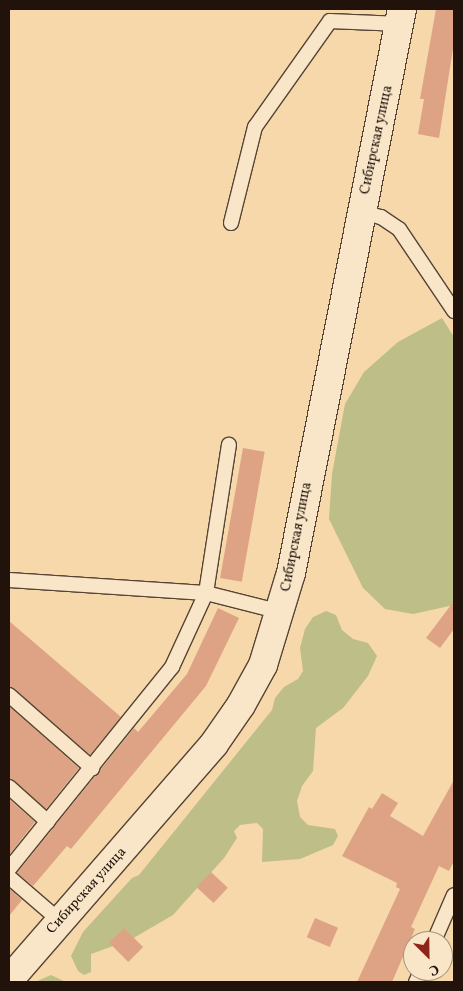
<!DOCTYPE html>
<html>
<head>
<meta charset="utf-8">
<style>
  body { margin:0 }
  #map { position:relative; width:463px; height:991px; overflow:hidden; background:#f6d8ab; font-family:Vollkorn,serif }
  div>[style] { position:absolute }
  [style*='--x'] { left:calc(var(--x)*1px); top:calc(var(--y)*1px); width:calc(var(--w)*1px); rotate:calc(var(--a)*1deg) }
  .green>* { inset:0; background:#bebe88 }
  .building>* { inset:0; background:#dea385; transform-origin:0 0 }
  .roads { filter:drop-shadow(1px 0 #564434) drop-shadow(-1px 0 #564434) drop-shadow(0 1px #564434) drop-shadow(0 -1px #564434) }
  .service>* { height:14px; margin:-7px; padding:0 7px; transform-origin:7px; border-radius:7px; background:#f9e6c8 }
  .minor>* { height:28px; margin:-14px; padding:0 14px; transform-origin:14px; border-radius:14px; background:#f9e6c8 }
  span { translate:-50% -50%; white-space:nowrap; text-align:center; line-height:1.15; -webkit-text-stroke:5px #f9e6c8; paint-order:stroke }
  .street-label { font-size:14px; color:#21130c }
  .frame { position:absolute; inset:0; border:10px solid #21130c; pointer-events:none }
  .north { position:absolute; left:403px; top:931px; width:50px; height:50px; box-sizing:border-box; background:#f9e6c8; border:1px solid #a3927d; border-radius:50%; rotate:157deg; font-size:14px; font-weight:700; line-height:20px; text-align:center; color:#21130c }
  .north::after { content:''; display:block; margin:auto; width:18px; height:22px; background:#8f2418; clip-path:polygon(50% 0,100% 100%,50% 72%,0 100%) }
</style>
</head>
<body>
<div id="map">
  <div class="green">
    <i style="clip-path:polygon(442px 318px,454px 337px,454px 605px,413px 614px,385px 609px,363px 588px,329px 519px,332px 474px,345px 404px,364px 372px,398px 342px)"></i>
    <i style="clip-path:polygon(326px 611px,336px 615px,342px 630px,353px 639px,368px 643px,377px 656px,368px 676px,343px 708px,316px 728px,313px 771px,302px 786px,297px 801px,300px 817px,308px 825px,335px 829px,338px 836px,333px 845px,300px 859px,262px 862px,263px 829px,257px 823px,240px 825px,234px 831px,237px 838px,224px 858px,173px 915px,130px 940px,91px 954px,91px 972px,84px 975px,78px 971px,71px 956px,83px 932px,132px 878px,139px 875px,272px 710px,275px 698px,284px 687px,298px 679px,303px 671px,300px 648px,305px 629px,313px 617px)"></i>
    <i style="clip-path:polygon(51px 975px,66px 982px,35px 982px)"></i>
  </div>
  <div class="building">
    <i style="clip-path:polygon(436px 9px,454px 9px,454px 42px,439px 138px,418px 134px,424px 99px,420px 99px)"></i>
    <i style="left:243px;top:448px;width:22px;height:132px;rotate:10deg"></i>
    <i style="clip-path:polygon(454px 601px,454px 629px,440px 648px,426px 638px)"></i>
    <i style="clip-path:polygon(218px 608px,239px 618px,206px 686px,71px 849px,67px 846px,33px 886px,17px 873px,134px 728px,138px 732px,187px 674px)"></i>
    <i style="clip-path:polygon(9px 621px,121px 717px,90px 755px,9px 686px)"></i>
    <i style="clip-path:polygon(9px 706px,79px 768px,46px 809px,9px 778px)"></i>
    <i style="clip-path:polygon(454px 780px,454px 861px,449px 871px,439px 866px,411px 927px,415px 929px,392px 982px,357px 982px,400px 889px,396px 887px,397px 883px,342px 856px,369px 807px,372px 809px,382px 793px,398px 803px,390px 816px,423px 836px)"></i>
    <i style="clip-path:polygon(9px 799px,35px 822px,9px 855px)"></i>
    <i style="left:211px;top:872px;width:23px;height:21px;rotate:43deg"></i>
    <i style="clip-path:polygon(9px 888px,22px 900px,9px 916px)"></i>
    <i style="left:315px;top:918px;width:25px;height:21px;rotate:23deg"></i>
    <i style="left:124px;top:928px;width:27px;height:21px;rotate:45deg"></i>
  </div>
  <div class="roads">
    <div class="service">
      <i style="--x:362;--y:212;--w:20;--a:15"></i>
      <i style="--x:381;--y:217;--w:22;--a:34"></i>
      <i style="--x:399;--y:229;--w:99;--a:56.1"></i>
      <i style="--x:231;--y:223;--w:99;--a:-76"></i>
      <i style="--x:255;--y:127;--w:130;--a:-54.7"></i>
      <i style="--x:330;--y:21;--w:70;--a:2.5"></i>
      <i style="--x:9;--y:580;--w:197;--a:3.8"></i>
      <i style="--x:206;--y:593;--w:77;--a:14.2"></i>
      <i style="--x:9;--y:695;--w:111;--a:41.3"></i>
      <i style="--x:9;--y:787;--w:52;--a:41.9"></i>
      <i style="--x:9;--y:869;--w:260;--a:-51.1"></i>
      <i style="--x:172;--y:667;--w:81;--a:-65.3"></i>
      <i style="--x:206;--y:593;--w:150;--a:-81.2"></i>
      <i style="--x:9;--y:877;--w:67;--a:40.8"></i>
      <i style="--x:434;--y:941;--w:50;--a:-66.5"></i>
      <i style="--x:416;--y:982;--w:12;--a:-66"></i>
    </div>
    <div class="minor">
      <i style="--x:9;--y:980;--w:313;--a:-49"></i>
      <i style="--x:214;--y:744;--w:47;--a:-55.3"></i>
      <i style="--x:241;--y:705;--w:46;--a:-61.2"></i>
      <i style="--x:263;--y:665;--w:96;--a:-73.1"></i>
      <i style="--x:291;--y:573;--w:575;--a:-78.87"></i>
    </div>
  </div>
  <div class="street-label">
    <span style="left:377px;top:140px;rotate:-78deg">Сибирская улица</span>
    <span style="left:297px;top:537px;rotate:-79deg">Сибирская улица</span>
    <span style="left:87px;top:891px;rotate:-48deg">Сибирская улица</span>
  </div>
  <div class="frame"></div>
  <div class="north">С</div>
</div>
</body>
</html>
